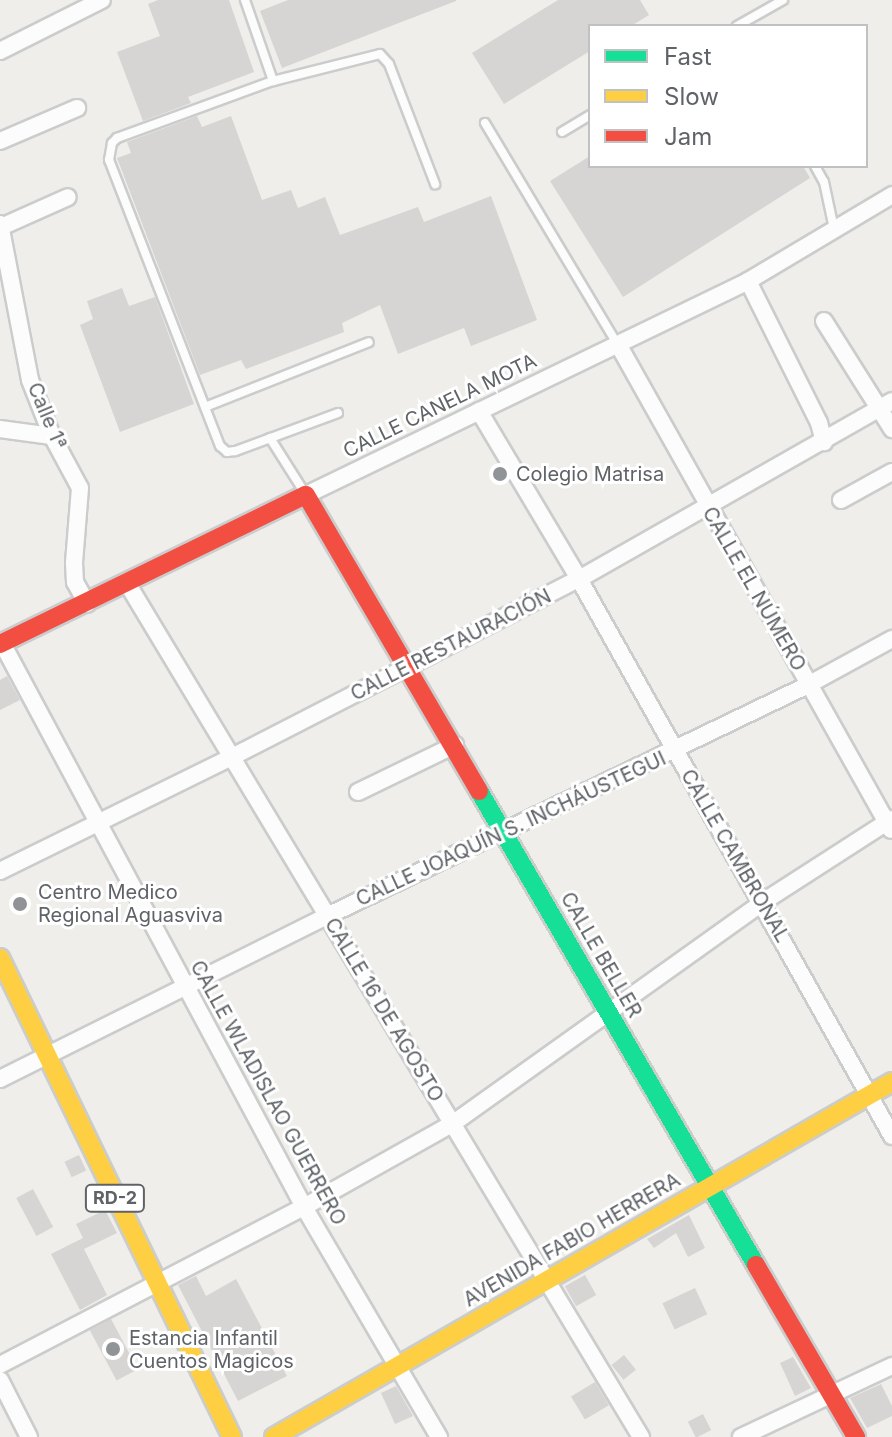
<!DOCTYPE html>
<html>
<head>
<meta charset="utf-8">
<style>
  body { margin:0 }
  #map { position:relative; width:892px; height:1437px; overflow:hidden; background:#efeeea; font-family:Inter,sans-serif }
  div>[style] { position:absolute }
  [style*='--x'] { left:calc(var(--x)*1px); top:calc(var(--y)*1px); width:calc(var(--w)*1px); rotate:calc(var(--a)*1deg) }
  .building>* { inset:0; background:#d6d5d3; transform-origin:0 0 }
  .roads { filter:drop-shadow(2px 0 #cbcccc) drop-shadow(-2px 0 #cbcccc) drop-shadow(0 2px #cbcccc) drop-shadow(0 -2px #cbcccc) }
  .lane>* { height:8px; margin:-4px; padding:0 4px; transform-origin:4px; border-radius:4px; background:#fdfcfc }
  .street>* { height:16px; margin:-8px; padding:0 8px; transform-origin:8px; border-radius:8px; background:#fdfcfc }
  .fast>* { height:18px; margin:-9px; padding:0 9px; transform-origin:9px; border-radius:9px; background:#16e098 }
  .slow>* { height:18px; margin:-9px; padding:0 9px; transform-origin:9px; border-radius:9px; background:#ffcf43 }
  .jam>* { height:18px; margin:-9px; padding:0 9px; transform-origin:9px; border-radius:9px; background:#f24e42 }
  .dots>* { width:22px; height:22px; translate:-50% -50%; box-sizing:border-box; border:4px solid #fff; border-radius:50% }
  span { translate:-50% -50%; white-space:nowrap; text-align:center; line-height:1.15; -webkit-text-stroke:6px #fff; paint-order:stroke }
  .shield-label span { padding:2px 6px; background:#fff; border:2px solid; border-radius:6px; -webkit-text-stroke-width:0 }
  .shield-label { font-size:18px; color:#5f6368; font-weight:700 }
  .street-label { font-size:20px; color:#5f6368 }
  .poi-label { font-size:20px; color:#5f6368 }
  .left { translate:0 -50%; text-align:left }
  .legend { position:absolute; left:588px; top:24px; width:280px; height:144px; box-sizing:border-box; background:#fff; border:2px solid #bfc1c3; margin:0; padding:10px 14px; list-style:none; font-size:24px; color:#5f6368 }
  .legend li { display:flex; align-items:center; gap:16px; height:40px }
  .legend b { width:40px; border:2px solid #bfc1c3 }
</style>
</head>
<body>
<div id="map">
  <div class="building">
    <i style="clip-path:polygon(158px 0,229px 0,254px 72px,188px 97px,191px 103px,143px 121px,117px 52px,160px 36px,148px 4px)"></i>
    <i style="clip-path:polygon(288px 0,456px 0,456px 1px,282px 68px,260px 11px)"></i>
    <i style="clip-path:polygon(558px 0,640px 0,649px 15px,631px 26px,590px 26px,590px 51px,504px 104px,472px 53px)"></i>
    <i style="clip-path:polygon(197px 116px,202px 127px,231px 116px,262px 200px,291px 190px,298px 208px,325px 197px,340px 235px,418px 207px,424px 222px,491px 196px,537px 320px,471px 346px,464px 328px,398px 354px,380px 305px,342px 323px,344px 332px,246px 369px,241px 360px,200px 375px,117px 158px,131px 153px,127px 142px)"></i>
    <i style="clip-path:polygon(590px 156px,590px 166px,803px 166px,810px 178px,623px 297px,550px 181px)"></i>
    <i style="clip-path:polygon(122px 288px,129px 306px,155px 297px,194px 404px,120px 432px,80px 325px,93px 319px,87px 301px)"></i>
    <i style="clip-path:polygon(7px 676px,20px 700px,0 710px,0 680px)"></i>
    <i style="left:79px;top:1155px;width:17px;height:16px;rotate:65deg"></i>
    <i style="left:33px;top:1189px;width:43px;height:19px;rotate:62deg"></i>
    <i style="clip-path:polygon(105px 1210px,117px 1233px,84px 1249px,107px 1295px,80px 1310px,51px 1254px,83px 1238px,76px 1224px)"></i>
    <i style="clip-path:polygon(689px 1215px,705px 1248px,688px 1257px,676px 1233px,654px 1248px,647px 1239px)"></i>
    <i style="left:585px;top:1275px;width:23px;height:23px;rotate:61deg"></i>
    <i style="clip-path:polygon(196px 1276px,206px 1296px,236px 1279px,287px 1376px,238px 1401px,178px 1285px)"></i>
    <i style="left:695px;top:1288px;width:29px;height:36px;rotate:65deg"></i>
    <i style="left:111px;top:1319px;width:57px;height:24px;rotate:62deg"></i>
    <i style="left:624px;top:1355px;width:19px;height:16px;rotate:51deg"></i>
    <i style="clip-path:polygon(793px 1357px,811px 1388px,795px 1396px,780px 1363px)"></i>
    <i style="left:595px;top:1382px;width:27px;height:28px;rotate:59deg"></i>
    <i style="clip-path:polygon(881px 1384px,892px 1406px,892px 1416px,867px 1428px,850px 1398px)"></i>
    <i style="clip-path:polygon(396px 1386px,413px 1416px,395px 1424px,381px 1393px)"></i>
    <i style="left:703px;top:1414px;width:18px;height:17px;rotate:63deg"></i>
  </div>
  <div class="roads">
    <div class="lane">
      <i style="--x:245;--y:0;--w:86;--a:70.9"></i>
      <i style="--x:737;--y:26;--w:53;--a:-29.5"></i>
      <i style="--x:485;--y:123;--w:259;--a:59.1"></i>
      <i style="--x:562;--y:132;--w:33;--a:-31"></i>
      <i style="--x:815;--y:166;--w:18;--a:61"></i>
      <i style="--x:824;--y:182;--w:48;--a:78"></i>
      <i style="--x:205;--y:407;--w:176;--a:-21.6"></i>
      <i style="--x:338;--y:413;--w:110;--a:159.7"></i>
      <i style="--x:235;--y:451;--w:8;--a:173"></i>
      <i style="--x:227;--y:452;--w:9;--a:-139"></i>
      <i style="--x:220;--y:446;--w:307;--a:-111.2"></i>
      <i style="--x:109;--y:160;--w:17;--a:-80"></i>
      <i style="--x:112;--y:143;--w:7;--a:-45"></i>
      <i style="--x:117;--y:138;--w:166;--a:-20.1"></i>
      <i style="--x:273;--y:81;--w:110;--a:-14.2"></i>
      <i style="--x:380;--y:54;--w:13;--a:48"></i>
      <i style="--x:389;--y:64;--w:129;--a:69"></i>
      <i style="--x:270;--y:438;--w:67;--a:57.7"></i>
    </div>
    <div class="street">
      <i style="--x:0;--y:51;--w:114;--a:-26.6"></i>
      <i style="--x:0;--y:141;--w:84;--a:-23.2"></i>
      <i style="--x:0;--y:224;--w:159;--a:79.1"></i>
      <i style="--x:30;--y:380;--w:60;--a:68.6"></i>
      <i style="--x:52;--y:436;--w:59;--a:61.7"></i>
      <i style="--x:80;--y:488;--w:75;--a:94.6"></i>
      <i style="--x:74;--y:563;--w:19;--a:87"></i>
      <i style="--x:75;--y:582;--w:25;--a:61"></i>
      <i style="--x:1;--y:227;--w:73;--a:-24.1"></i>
      <i style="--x:748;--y:281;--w:159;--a:63.4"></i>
      <i style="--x:819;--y:423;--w:20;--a:75"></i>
      <i style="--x:824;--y:321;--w:128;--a:57.8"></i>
      <i style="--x:619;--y:346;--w:555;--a:60.66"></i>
      <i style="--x:479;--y:411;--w:196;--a:59.2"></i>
      <i style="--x:579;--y:579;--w:639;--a:60.67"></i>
      <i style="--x:0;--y:429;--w:52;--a:7.7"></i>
      <i style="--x:306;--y:495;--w:491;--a:-25.8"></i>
      <i style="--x:748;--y:281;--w:168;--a:-30.8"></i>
      <i style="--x:841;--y:500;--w:58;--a:-28.8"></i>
      <i style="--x:127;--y:583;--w:997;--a:58.96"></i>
      <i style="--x:2;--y:643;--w:640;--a:61.83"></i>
      <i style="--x:304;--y:1207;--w:267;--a:59.6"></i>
      <i style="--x:358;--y:792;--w:108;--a:-25.9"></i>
      <i style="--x:0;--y:871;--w:258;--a:-26.2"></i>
      <i style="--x:232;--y:757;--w:390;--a:-27.2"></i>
      <i style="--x:579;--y:579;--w:360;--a:-29.6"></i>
      <i style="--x:0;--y:1079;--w:365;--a:-26.5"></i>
      <i style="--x:327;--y:916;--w:534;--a:-25.65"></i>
      <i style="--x:808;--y:685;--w:96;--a:-28.7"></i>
      <i style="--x:0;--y:1365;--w:343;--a:-27.5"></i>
      <i style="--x:304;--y:1207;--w:170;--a:-29.3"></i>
      <i style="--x:452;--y:1124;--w:382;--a:-35.5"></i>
      <i style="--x:763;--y:902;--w:153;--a:-32.8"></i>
      <i style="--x:0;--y:1380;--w:64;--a:63"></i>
      <i style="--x:741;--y:1437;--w:167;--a:-25.2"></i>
    </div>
    <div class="fast">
      <i style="--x:479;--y:791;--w:549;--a:59.7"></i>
    </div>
    <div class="slow">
      <i style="--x:0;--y:958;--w:532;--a:64.16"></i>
      <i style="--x:274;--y:1437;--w:713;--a:-29.87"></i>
    </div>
    <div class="jam">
      <i style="--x:0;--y:644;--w:340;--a:-26"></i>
      <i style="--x:306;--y:495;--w:343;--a:59.7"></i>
      <i style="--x:756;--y:1265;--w:199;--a:59.8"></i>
    </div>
  </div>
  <div class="dots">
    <i style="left:500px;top:474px;background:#919496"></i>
    <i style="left:20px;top:904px;background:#919496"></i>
    <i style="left:113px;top:1349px;background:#919496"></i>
  </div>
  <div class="shield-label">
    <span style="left:115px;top:1198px">RD-2</span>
  </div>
  <div class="street-label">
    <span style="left:440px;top:406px;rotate:-26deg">CALLE CANELA MOTA</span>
    <span style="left:47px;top:416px;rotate:67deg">Calle 1ª</span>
    <span style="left:754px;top:589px;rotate:60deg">CALLE EL NÚMERO</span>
    <span style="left:451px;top:645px;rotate:-27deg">CALLE RESTAURACIÓN</span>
    <span style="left:511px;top:829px;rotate:-25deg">CALLE JOAQUÍN S. INCHÁUSTEGUI</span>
    <span style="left:735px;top:856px;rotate:60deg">CALLE CAMBRONAL</span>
    <span style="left:601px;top:955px;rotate:60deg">CALLE BELLER</span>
    <span style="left:384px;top:1010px;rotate:59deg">CALLE 16 DE AGOSTO</span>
    <span style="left:268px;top:1093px;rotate:61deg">CALLE WLADISLAO GUERRERO</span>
    <span style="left:572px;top:1240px;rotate:-30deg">AVENIDA FABIO HERRERA</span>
  </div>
  <div class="poi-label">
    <span class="left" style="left:516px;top:474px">Colegio Matrisa</span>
    <span class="left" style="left:38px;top:904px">Centro Medico<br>Regional Aguasviva</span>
    <span class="left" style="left:129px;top:1350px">Estancia Infantil<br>Cuentos Magicos</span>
  </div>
  <ul class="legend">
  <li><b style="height:10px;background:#16e098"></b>Fast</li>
  <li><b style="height:10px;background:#ffcf43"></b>Slow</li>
  <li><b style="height:10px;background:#f24e42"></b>Jam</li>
  </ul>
</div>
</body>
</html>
